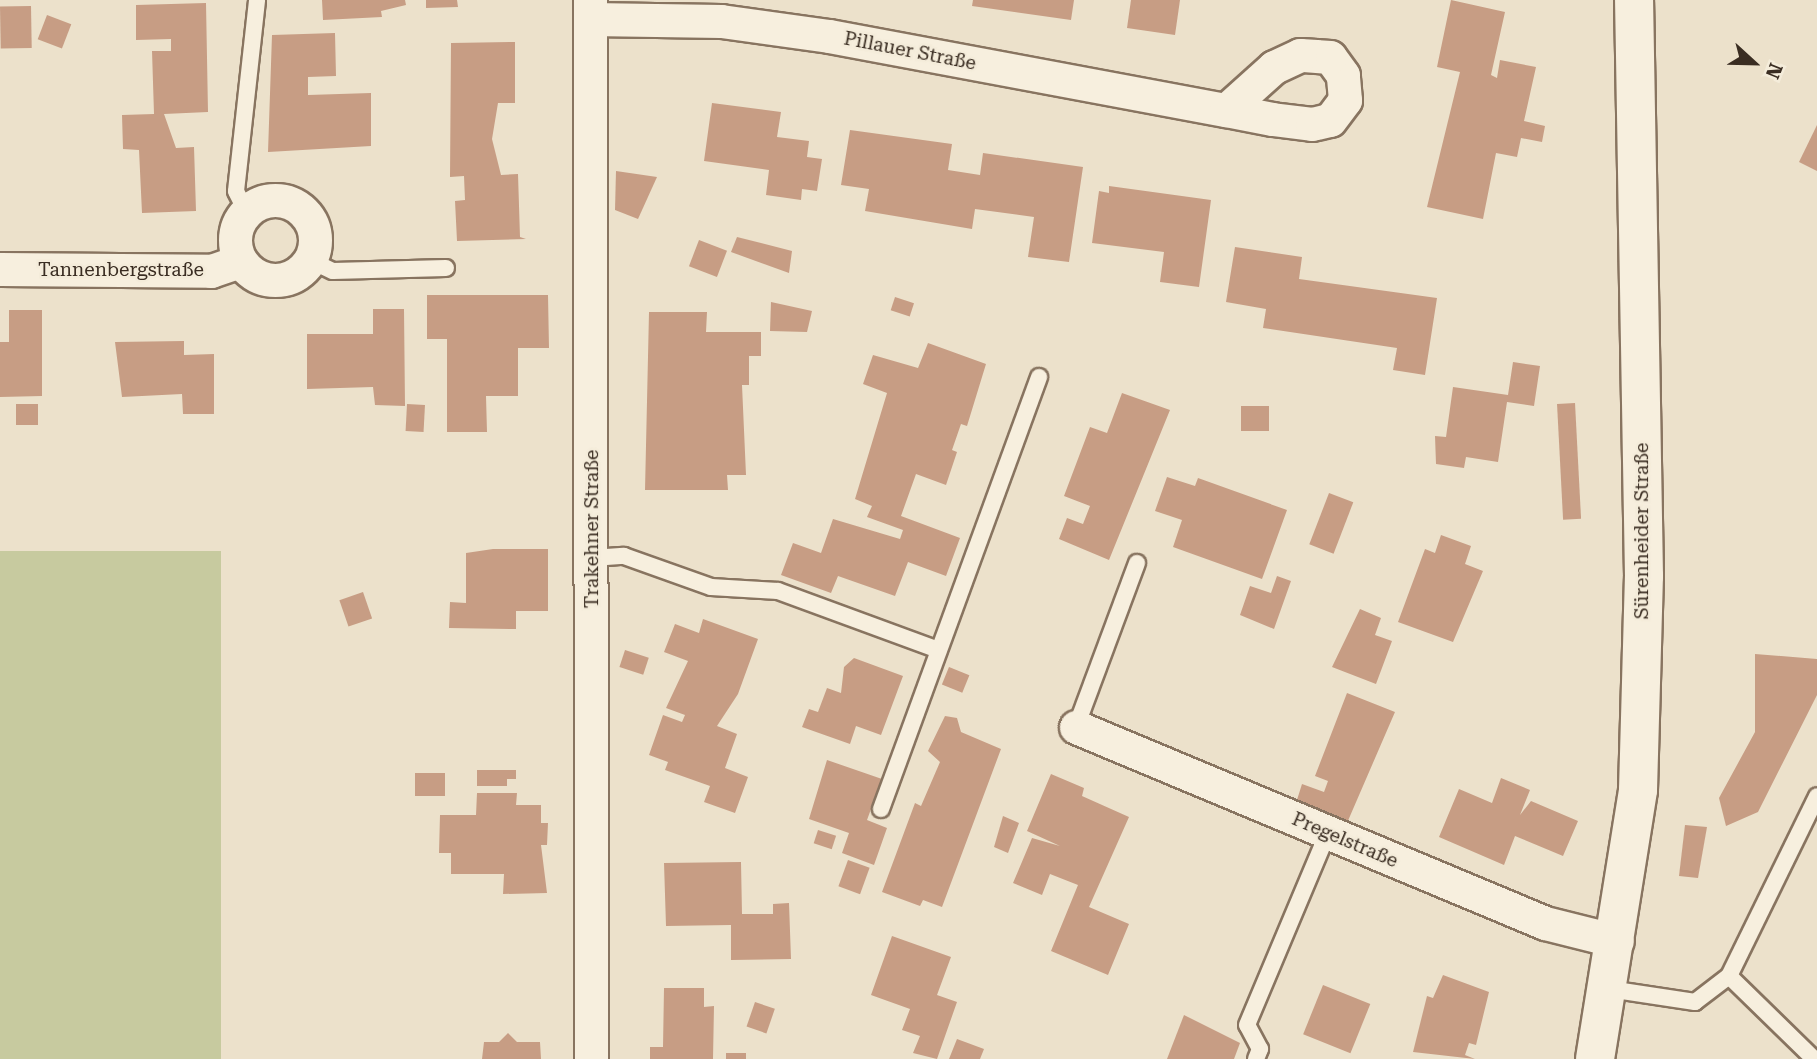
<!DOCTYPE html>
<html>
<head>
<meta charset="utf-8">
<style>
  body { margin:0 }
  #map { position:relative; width:1817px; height:1059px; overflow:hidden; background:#ece1cb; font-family:"Roboto Serif",serif }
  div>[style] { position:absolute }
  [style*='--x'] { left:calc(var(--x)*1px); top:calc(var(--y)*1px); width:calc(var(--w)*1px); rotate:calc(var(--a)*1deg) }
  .green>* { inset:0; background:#c7ca9f; transform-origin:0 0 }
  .building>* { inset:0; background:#c79d84; transform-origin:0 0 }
  .roads { filter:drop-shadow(2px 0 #887460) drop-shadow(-2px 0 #887460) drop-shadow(0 2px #887460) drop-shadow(0 -2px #887460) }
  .service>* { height:16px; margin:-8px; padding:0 8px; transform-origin:8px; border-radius:8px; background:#f7efde }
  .minor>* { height:33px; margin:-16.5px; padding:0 16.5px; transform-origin:16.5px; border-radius:16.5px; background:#f7efde }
  .minor>.ring { margin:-16.5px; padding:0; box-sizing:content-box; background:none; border:33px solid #f7efde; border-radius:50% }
  .secondary>* { height:38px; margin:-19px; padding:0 19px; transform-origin:19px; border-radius:19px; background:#f7efde }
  span { translate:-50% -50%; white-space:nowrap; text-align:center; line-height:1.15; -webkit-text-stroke:5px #f4ecda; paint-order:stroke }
  .street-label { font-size:19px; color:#3a2d22 }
  .north { position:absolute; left:1719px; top:28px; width:70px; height:70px; -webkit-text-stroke:5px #f4ecda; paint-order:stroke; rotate:112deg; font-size:19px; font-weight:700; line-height:28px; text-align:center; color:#3a2d22 }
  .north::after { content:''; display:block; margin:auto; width:24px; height:32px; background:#3a2d22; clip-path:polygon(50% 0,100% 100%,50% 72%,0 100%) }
</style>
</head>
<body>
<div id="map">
  <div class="green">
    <i style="left:0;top:551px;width:221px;height:508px"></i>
  </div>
  <div class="building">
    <i style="clip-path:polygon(322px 0,405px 0,406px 5px,381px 11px,382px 17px,323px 20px)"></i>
    <i style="clip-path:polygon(426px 0,457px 0,458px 7px,426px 8px)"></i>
    <i style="clip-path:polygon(973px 0,1074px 0,1071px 20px,972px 6px)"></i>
    <i style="clip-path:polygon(1131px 0,1180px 0,1175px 35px,1127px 28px)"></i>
    <i style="clip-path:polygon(1451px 0,1505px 12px,1491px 75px,1497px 78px,1500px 60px,1536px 67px,1524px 121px,1545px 126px,1542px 142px,1521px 138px,1517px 157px,1496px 153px,1483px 219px,1427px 207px,1460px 72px,1437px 67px)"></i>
    <i style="clip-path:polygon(206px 3px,208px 112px,164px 114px,176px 148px,194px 147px,196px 211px,142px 213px,139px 150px,123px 149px,122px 115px,154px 114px,152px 51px,171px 51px,171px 39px,136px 40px,136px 5px)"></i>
    <i style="left:31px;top:6px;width:42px;height:31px;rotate:89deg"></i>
    <i style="left:47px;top:15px;width:26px;height:26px;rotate:21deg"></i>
    <i style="clip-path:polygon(335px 33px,336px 76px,308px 77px,308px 95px,371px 93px,371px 146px,268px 152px,272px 35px)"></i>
    <i style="clip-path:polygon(515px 42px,515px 103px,498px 103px,492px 139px,501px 175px,518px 174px,520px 237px,526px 239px,457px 241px,455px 201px,465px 200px,464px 176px,450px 177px,451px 43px)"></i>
    <i style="clip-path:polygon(712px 103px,781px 112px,777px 137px,809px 141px,807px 157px,822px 159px,817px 191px,802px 189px,801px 200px,766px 195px,769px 170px,704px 161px)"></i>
    <i style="clip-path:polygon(1817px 125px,1817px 171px,1799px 162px)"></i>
    <i style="clip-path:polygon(850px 130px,952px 144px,948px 170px,980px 175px,983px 153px,1083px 167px,1069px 262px,1028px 257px,1034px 217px,975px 209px,972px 229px,865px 211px,869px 189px,841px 185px)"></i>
    <i style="clip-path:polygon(616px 171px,657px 177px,638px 219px,615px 210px)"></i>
    <i style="clip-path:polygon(1109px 186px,1211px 200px,1199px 287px,1160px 282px,1164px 252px,1092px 243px,1099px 191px,1109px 193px)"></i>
    <i style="clip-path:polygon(737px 237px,792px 251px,789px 273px,731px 252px)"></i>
    <i style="left:699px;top:240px;width:30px;height:28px;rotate:21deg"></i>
    <i style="clip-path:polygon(1235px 247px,1302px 257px,1299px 279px,1437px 298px,1425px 375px,1393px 370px,1397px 348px,1263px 328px,1266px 309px,1226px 302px)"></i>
    <i style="clip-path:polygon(427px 295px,548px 295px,549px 348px,518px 348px,518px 396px,486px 396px,487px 432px,447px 432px,447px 339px,427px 339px)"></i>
    <i style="left:895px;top:297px;width:20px;height:14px;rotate:18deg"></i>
    <i style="clip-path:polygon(771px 302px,812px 311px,807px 332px,770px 331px)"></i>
    <i style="clip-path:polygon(373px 309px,404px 309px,405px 406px,375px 405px,373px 387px,307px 389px,307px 334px,373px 334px)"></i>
    <i style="clip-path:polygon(9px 310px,42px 310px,42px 396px,0 397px,0 342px,9px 342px)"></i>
    <i style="clip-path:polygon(649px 312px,707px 312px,706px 332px,761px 332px,761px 356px,749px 356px,749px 385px,742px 385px,746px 475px,727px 475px,728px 490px,645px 490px)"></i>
    <i style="clip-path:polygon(184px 341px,184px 355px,214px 354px,214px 414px,183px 414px,182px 394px,122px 397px,115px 342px)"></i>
    <i style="clip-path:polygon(928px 343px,986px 364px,967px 426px,961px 424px,952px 450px,957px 452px,946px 485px,916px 474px,901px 516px,960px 538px,946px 576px,908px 562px,895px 596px,838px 576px,831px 593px,781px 575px,793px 543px,821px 553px,833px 519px,900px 539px,903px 530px,867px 517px,872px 506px,855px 499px,887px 393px,863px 384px,873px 355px,918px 368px)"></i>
    <i style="clip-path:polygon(1513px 362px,1540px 366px,1534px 406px,1507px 402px,1498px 462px,1466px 457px,1464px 468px,1436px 464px,1435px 436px,1446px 437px,1453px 387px,1508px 395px)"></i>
    <i style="clip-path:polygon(1122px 393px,1170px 410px,1109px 560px,1059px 539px,1067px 518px,1083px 524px,1090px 506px,1064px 496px,1090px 427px,1107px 433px)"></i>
    <i style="left:1575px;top:403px;width:116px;height:18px;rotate:87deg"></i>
    <i style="left:16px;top:404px;width:22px;height:21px"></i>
    <i style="left:407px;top:404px;width:18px;height:27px;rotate:3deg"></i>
    <i style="left:1241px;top:406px;width:28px;height:25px"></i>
    <i style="clip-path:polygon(1167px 477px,1195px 486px,1198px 478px,1287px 510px,1262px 579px,1173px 547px,1182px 520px,1155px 511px)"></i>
    <i style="left:1329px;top:493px;width:26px;height:55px;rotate:21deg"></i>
    <i style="clip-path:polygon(1441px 535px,1471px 546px,1465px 564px,1483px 571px,1453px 642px,1398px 622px,1425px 549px,1435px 553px)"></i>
    <i style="clip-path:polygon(493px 549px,548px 549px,548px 611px,516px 611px,516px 629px,449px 628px,450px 602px,466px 603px,466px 553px)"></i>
    <i style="clip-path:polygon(1277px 576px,1291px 581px,1274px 629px,1240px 615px,1250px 586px,1271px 593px)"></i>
    <i style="left:363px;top:592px;width:28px;height:25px;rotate:71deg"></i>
    <i style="clip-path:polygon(1360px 609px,1381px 618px,1375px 635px,1392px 641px,1376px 684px,1332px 667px)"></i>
    <i style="clip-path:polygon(703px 619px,758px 639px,738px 694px,717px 726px,737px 734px,725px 768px,748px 777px,735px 813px,704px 802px,710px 786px,665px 770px,668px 762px,649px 755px,663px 715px,682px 722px,685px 715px,666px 708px,688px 661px,664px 652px,675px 624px,699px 633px)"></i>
    <i style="left:625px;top:650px;width:25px;height:18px;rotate:18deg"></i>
    <i style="clip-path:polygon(1755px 654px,1817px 659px,1817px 695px,1758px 812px,1726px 826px,1719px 798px,1755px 732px)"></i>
    <i style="clip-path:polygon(854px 658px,903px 676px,881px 735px,856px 726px,850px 744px,802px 727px,809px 709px,818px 712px,827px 688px,841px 693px,844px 667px)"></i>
    <i style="left:949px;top:667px;width:22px;height:19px;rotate:22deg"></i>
    <i style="clip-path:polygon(1347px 693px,1395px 712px,1347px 823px,1296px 803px,1302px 784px,1324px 792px,1328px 781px,1315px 776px)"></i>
    <i style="clip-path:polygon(945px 716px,957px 718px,961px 732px,1001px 749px,942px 907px,923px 900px,920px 906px,882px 892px,915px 803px,921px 806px,940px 762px,928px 751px)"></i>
    <i style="clip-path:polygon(827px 760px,882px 779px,867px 820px,887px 828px,874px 865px,842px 853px,849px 833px,809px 819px)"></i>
    <i style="clip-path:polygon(477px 770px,516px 770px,516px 779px,507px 779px,507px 786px,477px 786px)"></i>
    <i style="left:415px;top:773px;width:30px;height:23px"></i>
    <i style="clip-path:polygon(1051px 774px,1084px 788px,1082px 796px,1129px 817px,1089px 907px,1129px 924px,1108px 975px,1051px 951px,1078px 885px,1050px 874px,1042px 895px,1013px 883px,1032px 838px,1060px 846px,1027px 831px)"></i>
    <i style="clip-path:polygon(1501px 778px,1530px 790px,1520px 815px,1531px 801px,1578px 821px,1563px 856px,1515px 836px,1504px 865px,1439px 837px,1459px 789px,1492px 803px)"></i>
    <i style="clip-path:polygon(477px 793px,517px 793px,516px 805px,541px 805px,541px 823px,548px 823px,547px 845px,541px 845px,547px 893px,503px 894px,504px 874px,451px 874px,451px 853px,439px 853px,440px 815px,476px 815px)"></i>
    <i style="clip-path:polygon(1003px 816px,1019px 823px,1008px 853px,994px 847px)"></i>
    <i style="clip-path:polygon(1685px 825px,1707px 827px,1698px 878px,1679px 876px)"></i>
    <i style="left:818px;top:830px;width:19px;height:14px;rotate:18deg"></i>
    <i style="left:848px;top:860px;width:23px;height:28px;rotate:20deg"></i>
    <i style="clip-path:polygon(741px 862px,742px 914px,773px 914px,773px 904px,789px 903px,791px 959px,731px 960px,731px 925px,666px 926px,664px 863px)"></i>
    <i style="clip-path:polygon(892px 936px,951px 957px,937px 995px,957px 1002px,937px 1059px,913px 1053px,920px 1036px,902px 1030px,910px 1009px,871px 995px)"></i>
    <i style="clip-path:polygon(1443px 975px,1489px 992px,1476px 1045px,1469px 1043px,1465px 1055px,1475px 1059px,1413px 1052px,1427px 996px,1433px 998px)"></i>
    <i style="left:1323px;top:985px;width:51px;height:53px;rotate:22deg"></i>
    <i style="clip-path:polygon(664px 988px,704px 988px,704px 1007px,714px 1006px,713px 1059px,650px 1059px,650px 1047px,663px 1047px)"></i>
    <i style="left:755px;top:1002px;width:21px;height:26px;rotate:19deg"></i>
    <i style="clip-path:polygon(1184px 1015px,1240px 1043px,1234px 1059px,1167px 1059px)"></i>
    <i style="clip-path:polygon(508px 1033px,517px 1042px,540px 1042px,541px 1059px,482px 1059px,484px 1042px,499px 1042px)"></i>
    <i style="clip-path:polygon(957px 1039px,984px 1049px,980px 1059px,949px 1059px)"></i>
    <i style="left:726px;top:1053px;width:20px;height:6px"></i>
  </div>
  <div class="roads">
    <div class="service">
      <i style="--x:246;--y:211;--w:22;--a:-117"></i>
      <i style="--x:236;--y:191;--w:192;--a:-83.7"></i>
      <i style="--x:310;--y:260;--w:25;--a:26"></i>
      <i style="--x:333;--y:271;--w:113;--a:-1.5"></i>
      <i style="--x:592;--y:558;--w:32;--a:-4"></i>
      <i style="--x:624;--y:556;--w:92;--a:19.6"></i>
      <i style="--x:711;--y:587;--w:67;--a:3.4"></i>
      <i style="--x:778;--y:591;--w:171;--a:20.2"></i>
      <i style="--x:1076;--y:727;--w:175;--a:-69.6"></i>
      <i style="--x:881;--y:809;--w:460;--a:-69.9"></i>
      <i style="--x:1729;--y:976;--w:119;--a:44.3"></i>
      <i style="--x:1609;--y:989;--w:87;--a:8.6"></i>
      <i style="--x:1695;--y:1002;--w:43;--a:-37.4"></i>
      <i style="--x:1729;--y:976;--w:200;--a:-63.9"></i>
      <i style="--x:1256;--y:1059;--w:11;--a:-68"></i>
      <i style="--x:1260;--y:1049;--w:27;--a:-118"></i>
      <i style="--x:1247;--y:1025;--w:209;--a:-67.2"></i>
    </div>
    <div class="minor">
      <i style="--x:590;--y:0;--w:1059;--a:89.95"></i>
      <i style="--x:590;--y:19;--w:131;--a:0.9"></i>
      <i style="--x:721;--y:21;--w:109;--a:7.9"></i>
      <i style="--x:829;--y:36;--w:404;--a:10.6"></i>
      <i style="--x:1226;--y:110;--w:47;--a:11.1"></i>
      <i style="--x:1272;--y:119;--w:40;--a:7.1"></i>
      <i style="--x:1312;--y:124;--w:18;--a:-13"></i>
      <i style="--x:1330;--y:120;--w:25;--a:-53"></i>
      <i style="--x:1345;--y:100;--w:25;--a:-95"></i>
      <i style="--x:1343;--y:75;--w:22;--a:-126"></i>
      <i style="--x:1330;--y:57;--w:30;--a:-176"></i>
      <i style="--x:1300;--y:55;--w:29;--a:155"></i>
      <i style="--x:1274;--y:67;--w:64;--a:138.1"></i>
      <i class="ring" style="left:235px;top:200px;width:47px;height:47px"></i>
      <i style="--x:0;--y:269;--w:211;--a:0.5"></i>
      <i style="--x:211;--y:271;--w:31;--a:-19"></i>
      <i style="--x:1076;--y:727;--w:508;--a:22.68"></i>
      <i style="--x:1545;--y:923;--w:74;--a:14"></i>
    </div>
    <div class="secondary">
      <i style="--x:1595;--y:1059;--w:272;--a:-80.9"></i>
      <i style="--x:1638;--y:790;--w:214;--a:-88.4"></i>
      <i style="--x:1644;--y:576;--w:576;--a:-90.99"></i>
    </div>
  </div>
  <div class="street-label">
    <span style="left:910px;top:51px;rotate:11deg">Pillauer Straße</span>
    <span style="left:121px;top:270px">Tannenbergstraße</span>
    <span style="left:592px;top:529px;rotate:-90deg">Trakehner Straße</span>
    <span style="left:1642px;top:531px;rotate:-90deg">Sürenheider Straße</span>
    <span style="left:1345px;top:840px;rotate:23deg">Pregelstraße</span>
  </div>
  <div class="north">N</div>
</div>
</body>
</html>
